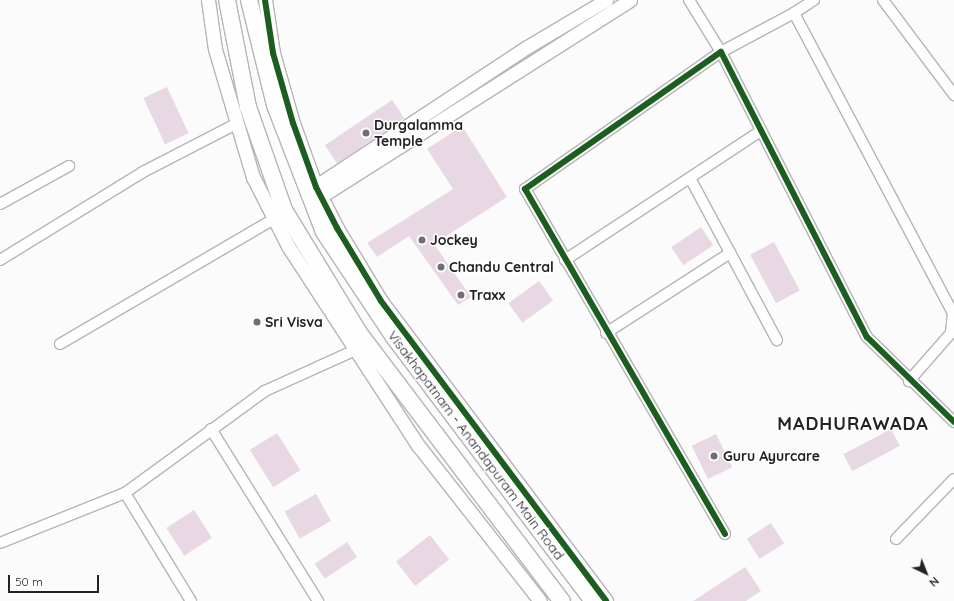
<!DOCTYPE html>
<html>
<head>
<meta charset="utf-8">
<style>
  body { margin:0 }
  #map { position:relative; width:954px; height:601px; overflow:hidden; background:#fcfbfc; font-family:Quicksand,sans-serif }
  div>[style] { position:absolute }
  [style*='--x'] { left:calc(var(--x)*1px); top:calc(var(--y)*1px); width:calc(var(--w)*1px); rotate:calc(var(--a)*1deg) }
  .building>* { inset:0; background:#e8d8e4; transform-origin:0 0 }
  .roads { filter:drop-shadow(1px 0 #b6b5b6) drop-shadow(-1px 0 #b6b5b6) drop-shadow(0 1px #b6b5b6) drop-shadow(0 -1px #b6b5b6) }
  .minor>* { height:10px; margin:-5px; padding:0 5px; transform-origin:5px; border-radius:5px; background:#fffeff }
  .tertiary>* { height:13px; margin:-6.5px; padding:0 6.5px; transform-origin:6.5px; border-radius:6.5px; background:#fffeff }
  .primary>* { height:16px; margin:-8px; padding:0 8px; transform-origin:8px; border-radius:8px; background:#fffeff }
  .cycleway>* { height:6px; margin:-3px; padding:0 3px; transform-origin:3px; border-radius:3px; background:#1b5e20 }
  .dots>* { width:11px; height:11px; translate:-50% -50%; box-sizing:border-box; border:2px solid #fff; border-radius:50% }
  span { translate:-50% -50%; white-space:nowrap; text-align:center; line-height:1.15; -webkit-text-stroke:3px #fff; paint-order:stroke }
  .poi-label { font-size:14px; color:#242324; font-weight:700 }
  .left { translate:0 -50%; text-align:left }
  .street-label { font-size:14px; color:#242324 }
  .district-label { font-size:18px; color:#242324; font-weight:700; letter-spacing:1px }
  .north { position:absolute; left:906px; top:553px; width:40px; height:40px; -webkit-text-stroke:3px #fff; paint-order:stroke; rotate:137deg; font-size:11px; font-weight:700; line-height:16px; text-align:center; color:#242324 }
  .north::after { content:''; display:block; margin:auto; width:14px; height:18px; background:#242324; clip-path:polygon(50% 0,100% 100%,50% 72%,0 100%) }
  .scale { position:absolute; left:8px; top:575px; width:91px; height:18px; box-sizing:border-box; border:2px solid #242324; border-top:0; padding-left:5px; font-size:12px; line-height:14px; white-space:nowrap; color:#242324; -webkit-text-stroke:3px #fff; paint-order:stroke }
</style>
</head>
<body>
<div id="map">
  <div class="building">
    <i style="left:167px;top:87px;width:51px;height:26px;rotate:65deg"></i>
    <i style="left:392px;top:100px;width:22px;height:81px;rotate:56deg"></i>
    <i style="clip-path:polygon(462px 126px,507px 197px,434px 244px,471px 297px,458px 305px,409px 236px,377px 257px,367px 243px,453px 189px,427px 149px)"></i>
    <i style="left:701px;top:227px;width:22px;height:36px;rotate:56deg"></i>
    <i style="left:774px;top:242px;width:55px;height:27px;rotate:62deg"></i>
    <i style="left:539px;top:281px;width:24px;height:38px;rotate:54deg"></i>
    <i style="left:891px;top:429px;width:19px;height:54px;rotate:62deg"></i>
    <i style="left:277px;top:433px;width:44px;height:32px;rotate:58deg"></i>
    <i style="left:716px;top:434px;width:37px;height:27px;rotate:64deg"></i>
    <i style="left:316px;top:494px;width:31px;height:36px;rotate:61deg"></i>
    <i style="left:194px;top:510px;width:33px;height:33px;rotate:57deg"></i>
    <i style="left:771px;top:523px;width:24px;height:29px;rotate:57deg"></i>
    <i style="left:430px;top:535px;width:31px;height:43px;rotate:52deg"></i>
    <i style="left:347px;top:542px;width:18px;height:39px;rotate:56deg"></i>
    <i style="clip-path:polygon(745px 567px,761px 591px,746px 601px,693px 601px)"></i>
  </div>
  <div class="roads">
    <div class="minor">
      <i style="--x:689;--y:0;--w:61;--a:58.4"></i>
      <i style="--x:721;--y:52;--w:83;--a:-28.1"></i>
      <i style="--x:794;--y:13;--w:340;--a:62.1"></i>
      <i style="--x:953;--y:313;--w:20;--a:96"></i>
      <i style="--x:951;--y:333;--w:64;--a:131.2"></i>
      <i style="--x:883;--y:0;--w:119;--a:53.2"></i>
      <i style="--x:794;--y:13;--w:24;--a:-33"></i>
      <i style="--x:690;--y:178;--w:184;--a:61.8"></i>
      <i style="--x:0;--y:204;--w:79;--a:-28.8"></i>
      <i style="--x:0;--y:260;--w:168;--a:-31.6"></i>
      <i style="--x:143;--y:172;--w:105;--a:-27.3"></i>
      <i style="--x:565;--y:260;--w:235;--a:-33.4"></i>
      <i style="--x:606;--y:333;--w:148;--a:-32.8"></i>
      <i style="--x:60;--y:344;--w:248;--a:-30.3"></i>
      <i style="--x:211;--y:429;--w:203;--a:58.1"></i>
      <i style="--x:125;--y:493;--w:127;--a:58.6"></i>
      <i style="--x:725;--y:534;--w:399;--a:-120.1"></i>
      <i style="--x:525;--y:189;--w:239;--a:-35"></i>
      <i style="--x:721;--y:52;--w:320;--a:62.9"></i>
      <i style="--x:867;--y:337;--w:122;--a:44.3"></i>
      <i style="--x:896;--y:539;--w:83;--a:-46"></i>
      <i style="--x:0;--y:543;--w:135;--a:-21.8"></i>
      <i style="--x:125;--y:493;--w:173;--a:-36.1"></i>
      <i style="--x:265;--y:391;--w:97;--a:-24.4"></i>
    </div>
    <div class="tertiary">
      <i style="--x:208;--y:0;--w:49;--a:81.9"></i>
      <i style="--x:215;--y:49;--w:134;--a:73.5"></i>
      <i style="--x:253;--y:177;--w:77;--a:63.1"></i>
      <i style="--x:288;--y:246;--w:236;--a:56.9"></i>
      <i style="--x:417;--y:444;--w:199;--a:51.9"></i>
      <i style="--x:265;--y:0;--w:54;--a:81.4"></i>
      <i style="--x:273;--y:53;--w:73;--a:74.1"></i>
      <i style="--x:293;--y:123;--w:68;--a:70.2"></i>
      <i style="--x:316;--y:187;--w:46;--a:62.9"></i>
      <i style="--x:337;--y:228;--w:85;--a:58.9"></i>
      <i style="--x:381;--y:301;--w:375;--a:53.1"></i>
      <i style="--x:310;--y:190;--w:260;--a:-33.4"></i>
      <i style="--x:527;--y:47;--w:92;--a:-30.7"></i>
      <i style="--x:315;--y:200;--w:373;--a:-32.4"></i>
    </div>
    <div class="primary">
      <i style="--x:227;--y:0;--w:109;--a:78.9"></i>
      <i style="--x:248;--y:107;--w:109;--a:70.7"></i>
      <i style="--x:284;--y:210;--w:144;--a:58.6"></i>
      <i style="--x:359;--y:333;--w:336;--a:52.9"></i>
      <i style="--x:249;--y:0;--w:108;--a:76.1"></i>
      <i style="--x:275;--y:105;--w:136;--a:68.9"></i>
      <i style="--x:324;--y:232;--w:126;--a:56.3"></i>
      <i style="--x:394;--y:337;--w:331;--a:53"></i>
    </div>
  </div>
  <div class="cycleway">
    <i style="--x:265;--y:0;--w:54;--a:81.4"></i>
    <i style="--x:273;--y:53;--w:73;--a:74.1"></i>
    <i style="--x:293;--y:123;--w:68;--a:70.2"></i>
    <i style="--x:316;--y:187;--w:46;--a:62.9"></i>
    <i style="--x:337;--y:228;--w:85;--a:58.9"></i>
    <i style="--x:381;--y:301;--w:375;--a:53.1"></i>
    <i style="--x:725;--y:534;--w:399;--a:-120.1"></i>
    <i style="--x:525;--y:189;--w:239;--a:-35"></i>
    <i style="--x:721;--y:52;--w:320;--a:62.9"></i>
    <i style="--x:867;--y:337;--w:122;--a:44.3"></i>
  </div>
  <div class="dots">
    <i style="left:366px;top:133px;background:#706f70"></i>
    <i style="left:422px;top:240px;background:#706f70"></i>
    <i style="left:441px;top:267px;background:#706f70"></i>
    <i style="left:461px;top:295px;background:#706f70"></i>
    <i style="left:257px;top:322px;background:#706f70"></i>
    <i style="left:714px;top:456px;background:#706f70"></i>
  </div>
  <div class="poi-label">
    <span class="left" style="left:374px;top:133px">Durgalamma<br>Temple</span>
    <span class="left" style="left:430px;top:240px">Jockey</span>
    <span class="left" style="left:449px;top:267px">Chandu Central</span>
    <span class="left" style="left:469px;top:295px">Traxx</span>
    <span class="left" style="left:265px;top:322px">Sri Visva</span>
    <span class="left" style="left:723px;top:456px">Guru Ayurcare</span>
  </div>
  <div class="street-label">
    <span style="left:476px;top:445px;rotate:53deg">Visakhapatnam - Anandapuram Main Road</span>
  </div>
  <div class="district-label">
    <span style="left:853px;top:424px">MADHURAWADA</span>
  </div>
  <div class="north">N</div>
  <div class="scale">50 m</div>
</div>
</body>
</html>
